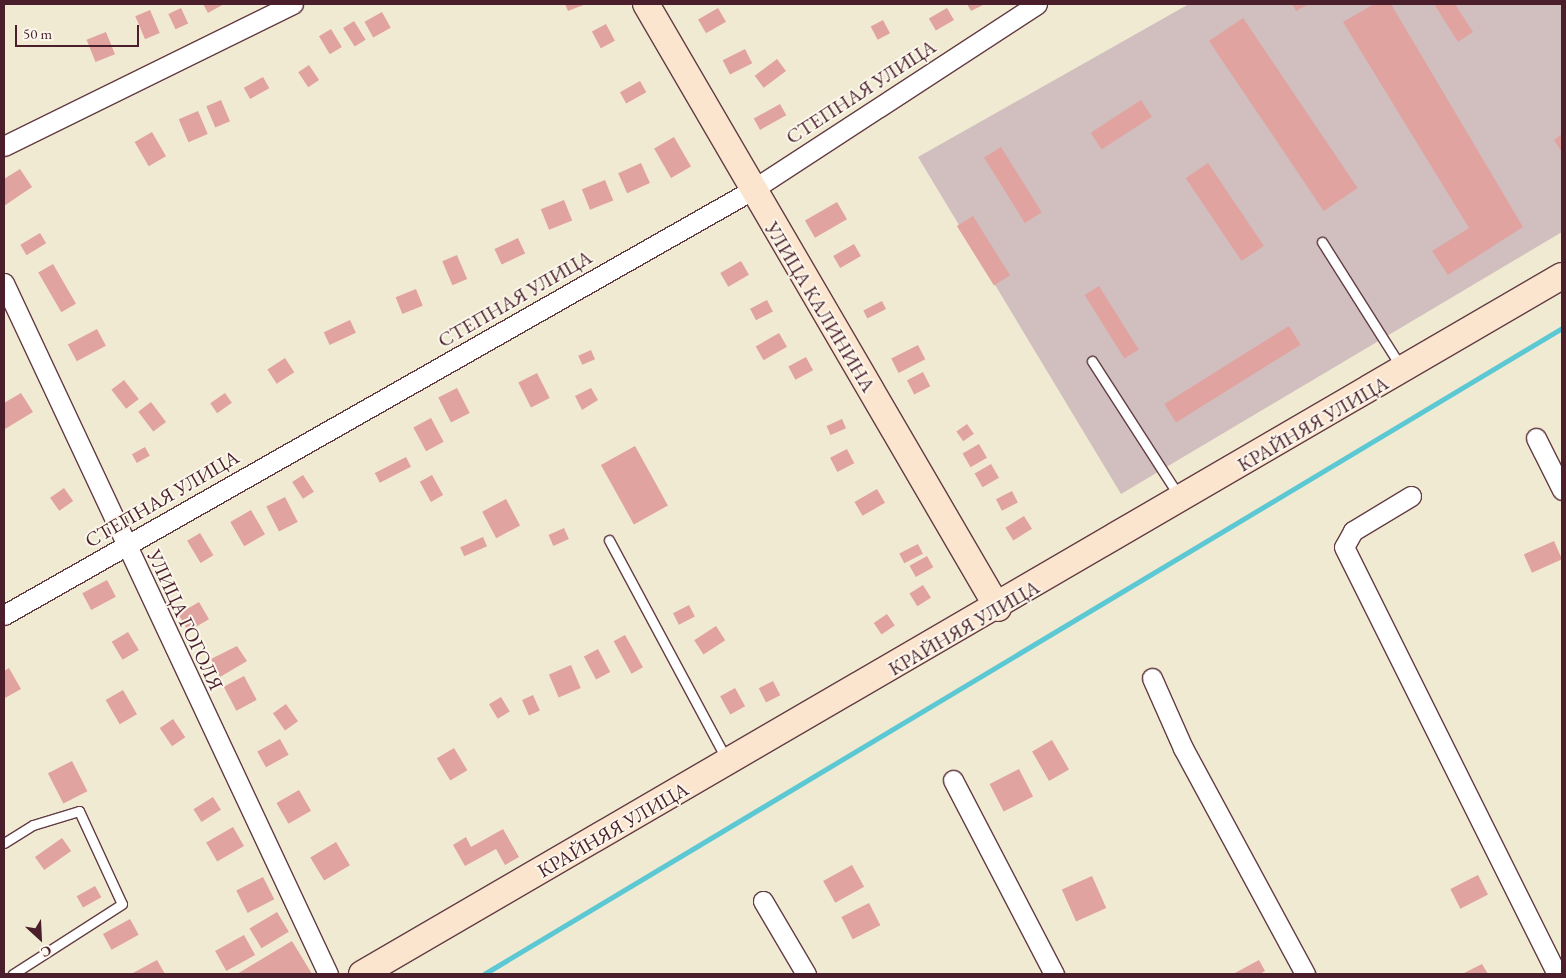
<!DOCTYPE html>
<html>
<head>
<meta charset="utf-8">
<style>
  body { margin:0 }
  #map { position:relative; width:1566px; height:978px; overflow:hidden; background:#f1ead2; font-family:"EB Garamond",serif }
  div>[style] { position:absolute }
  [style*='--x'] { left:calc(var(--x)*1px); top:calc(var(--y)*1px); width:calc(var(--w)*1px); rotate:calc(var(--a)*1deg) }
  .industrial>* { inset:0; background:#d1bfbf }
  .stream>* { height:5px; margin:-2.5px; padding:0 2.5px; transform-origin:2.5px; border-radius:2.5px; background:#5cc8d4 }
  .building>* { inset:0; background:#e1a3a0; transform-origin:0 0 }
  .roads { filter:drop-shadow(1px 0 #633d44) drop-shadow(-1px 0 #633d44) drop-shadow(0 1px #633d44) drop-shadow(0 -1px #633d44) }
  .lane>* { height:9px; margin:-4.5px; padding:0 4.5px; transform-origin:4.5px; border-radius:4.5px; background:#fff }
  .street>* { height:19px; margin:-9.5px; padding:0 9.5px; transform-origin:9.5px; border-radius:9.5px; background:#fff }
  .secondary>* { height:26px; margin:-13px; padding:0 13px; transform-origin:13px; border-radius:13px; background:#fbe5cf }
  span { translate:-50% -50%; white-space:nowrap; text-align:center; line-height:1.15; -webkit-text-stroke:4px #fbf7ec; paint-order:stroke }
  .street-label { font-size:20px; color:#4a1f2b }
  .frame { position:absolute; inset:0; border:5px solid #4a1f2b; pointer-events:none }
  .north { position:absolute; left:15px; top:913px; width:50px; height:50px; -webkit-text-stroke:4px #fbf7ec; paint-order:stroke; rotate:155deg; font-size:14px; font-weight:700; line-height:20px; text-align:center; color:#4a1f2b }
  .north::after { content:''; display:block; margin:auto; width:18px; height:22px; background:#4a1f2b; clip-path:polygon(50% 0,100% 100%,50% 72%,0 100%) }
  .scale { position:absolute; left:15px; top:25px; width:124px; height:22px; box-sizing:border-box; border:2px solid #4a1f2b; border-top:0; padding-left:6px; font-size:15px; line-height:18px; white-space:nowrap; color:#4a1f2b; -webkit-text-stroke:4px #fbf7ec; paint-order:stroke }
</style>
</head>
<body>
<div id="map">
  <div class="industrial">
    <i style="clip-path:polygon(1189px 4px,1562px 4px,1562px 232px,1121px 494px,918px 157px)"></i>
  </div>
  <div class="stream">
    <i style="--x:484;--y:974;--w:1257;--a:-30.93"></i>
  </div>
  <div class="building">
    <i style="clip-path:polygon(203px 4px,224px 4px,208px 13px)"></i>
    <i style="clip-path:polygon(565px 4px,586px 4px,568px 11px)"></i>
    <i style="clip-path:polygon(967px 4px,985px 4px,971px 11px)"></i>
    <i style="clip-path:polygon(1292px 4px,1309px 4px,1296px 11px)"></i>
    <i style="clip-path:polygon(1374px 4px,1391px 4px,1523px 227px,1448px 275px,1432px 251px,1469px 228px,1343px 22px)"></i>
    <i style="clip-path:polygon(1434px 4px,1455px 4px,1473px 32px,1458px 42px)"></i>
    <i style="left:181px;top:8px;width:17px;height:14px;rotate:65deg"></i>
    <i style="left:718px;top:8px;width:16px;height:23px;rotate:60deg"></i>
    <i style="left:947px;top:8px;width:14px;height:21px;rotate:60deg"></i>
    <i style="left:150px;top:10px;width:25px;height:16px;rotate:67deg"></i>
    <i style="left:382px;top:12px;width:18px;height:20px;rotate:61deg"></i>
    <i style="left:1243px;top:18px;width:205px;height:41px;rotate:56deg"></i>
    <i style="left:883px;top:20px;width:15px;height:14px;rotate:62deg"></i>
    <i style="left:354px;top:21px;width:22px;height:13px;rotate:58deg"></i>
    <i style="left:606px;top:24px;width:19px;height:16px;rotate:62deg"></i>
    <i style="left:331px;top:29px;width:21px;height:14px;rotate:59deg"></i>
    <i style="left:106px;top:32px;width:24px;height:21px;rotate:68deg"></i>
    <i style="left:745px;top:49px;width:16px;height:25px;rotate:63deg"></i>
    <i style="left:777px;top:59px;width:15px;height:28px;rotate:53deg"></i>
    <i style="left:309px;top:65px;width:18px;height:13px;rotate:56deg"></i>
    <i style="left:263px;top:77px;width:13px;height:22px;rotate:61deg"></i>
    <i style="left:640px;top:81px;width:13px;height:23px;rotate:61deg"></i>
    <i style="left:221px;top:100px;width:23px;height:16px;rotate:67deg"></i>
    <i style="left:1141px;top:100px;width:20px;height:60px;rotate:57deg"></i>
    <i style="left:780px;top:104px;width:13px;height:30px;rotate:61deg"></i>
    <i style="left:198px;top:111px;width:25px;height:21px;rotate:67deg"></i>
    <i style="left:152px;top:132px;width:28px;height:20px;rotate:60deg"></i>
    <i style="clip-path:polygon(1562px 134px,1562px 152px,1554px 140px)"></i>
    <i style="left:674px;top:137px;width:34px;height:23px;rotate:60deg"></i>
    <i style="left:1001px;top:147px;width:77px;height:20px;rotate:58deg"></i>
    <i style="left:641px;top:163px;width:22px;height:25px;rotate:66deg"></i>
    <i style="left:1208px;top:163px;width:100px;height:27px;rotate:56deg"></i>
    <i style="clip-path:polygon(20px 169px,32px 187px,4px 206px,4px 179px)"></i>
    <i style="left:605px;top:180px;width:22px;height:25px;rotate:68deg"></i>
    <i style="left:564px;top:200px;width:22px;height:25px;rotate:68deg"></i>
    <i style="left:837px;top:202px;width:20px;height:37px;rotate:60deg"></i>
    <i style="left:973px;top:216px;width:70px;height:19px;rotate:58deg"></i>
    <i style="left:40px;top:233px;width:12px;height:23px;rotate:59deg"></i>
    <i style="left:518px;top:238px;width:17px;height:26px;rotate:65deg"></i>
    <i style="left:854px;top:244px;width:14px;height:24px;rotate:60deg"></i>
    <i style="left:457px;top:255px;width:26px;height:16px;rotate:67deg"></i>
    <i style="left:741px;top:261px;width:16px;height:24px;rotate:60deg"></i>
    <i style="left:53px;top:264px;width:46px;height:17px;rotate:60deg"></i>
    <i style="left:1099px;top:286px;width:75px;height:17px;rotate:58deg"></i>
    <i style="left:416px;top:289px;width:18px;height:22px;rotate:68deg"></i>
    <i style="left:767px;top:300px;width:13px;height:19px;rotate:63deg"></i>
    <i style="left:882px;top:301px;width:9px;height:21px;rotate:63deg"></i>
    <i style="left:350px;top:320px;width:14px;height:29px;rotate:65deg"></i>
    <i style="left:1289px;top:326px;width:22px;height:147px;rotate:58deg"></i>
    <i style="left:97px;top:329px;width:19px;height:33px;rotate:62deg"></i>
    <i style="left:779px;top:333px;width:16px;height:27px;rotate:60deg"></i>
    <i style="left:918px;top:345px;width:16px;height:30px;rotate:63deg"></i>
    <i style="left:591px;top:350px;width:10px;height:14px;rotate:66deg"></i>
    <i style="left:806px;top:357px;width:15px;height:20px;rotate:62deg"></i>
    <i style="left:285px;top:358px;width:17px;height:21px;rotate:57deg"></i>
    <i style="left:923px;top:372px;width:16px;height:18px;rotate:63deg"></i>
    <i style="left:537px;top:373px;width:28px;height:21px;rotate:63deg"></i>
    <i style="left:124px;top:380px;width:24px;height:16px;rotate:52deg"></i>
    <i style="left:457px;top:388px;width:28px;height:21px;rotate:63deg"></i>
    <i style="clip-path:polygon(591px 388px,598px 400px,582px 410px,575px 396px)"></i>
    <i style="clip-path:polygon(21px 393px,33px 412px,5px 429px,4px 403px)"></i>
    <i style="left:225px;top:393px;width:12px;height:18px;rotate:55deg"></i>
    <i style="left:151px;top:402px;width:25px;height:16px;rotate:53deg"></i>
    <i style="left:431px;top:418px;width:27px;height:20px;rotate:62deg"></i>
    <i style="left:842px;top:419px;width:10px;height:17px;rotate:66deg"></i>
    <i style="left:967px;top:424px;width:12px;height:13px;rotate:55deg"></i>
    <i style="left:979px;top:444px;width:16px;height:19px;rotate:60deg"></i>
    <i style="left:635px;top:446px;width:68px;height:39px;rotate:61deg"></i>
    <i style="left:145px;top:447px;width:10px;height:15px;rotate:61deg"></i>
    <i style="left:847px;top:449px;width:16px;height:19px;rotate:63deg"></i>
    <i style="left:406px;top:457px;width:11px;height:35px;rotate:63deg"></i>
    <i style="left:991px;top:464px;width:16px;height:19px;rotate:60deg"></i>
    <i style="left:303px;top:475px;width:20px;height:13px;rotate:57deg"></i>
    <i style="left:432px;top:475px;width:23px;height:14px;rotate:61deg"></i>
    <i style="left:64px;top:488px;width:16px;height:17px;rotate:55deg"></i>
    <i style="left:877px;top:489px;width:16px;height:26px;rotate:60deg"></i>
    <i style="left:1012px;top:491px;width:13px;height:18px;rotate:63deg"></i>
    <i style="left:285px;top:497px;width:28px;height:21px;rotate:63deg"></i>
    <i style="left:506px;top:499px;width:30px;height:27px;rotate:62deg"></i>
    <i style="left:251px;top:510px;width:28px;height:24px;rotate:60deg"></i>
    <i style="left:1024px;top:516px;width:15px;height:22px;rotate:58deg"></i>
    <i style="left:564px;top:528px;width:12px;height:17px;rotate:66deg"></i>
    <i style="left:200px;top:533px;width:26px;height:15px;rotate:59deg"></i>
    <i style="left:483px;top:537px;width:10px;height:25px;rotate:66deg"></i>
    <i style="left:1554px;top:541px;width:20px;height:33px;rotate:66deg"></i>
    <i style="left:918px;top:544px;width:11px;height:21px;rotate:63deg"></i>
    <i style="left:927px;top:556px;width:13px;height:20px;rotate:61deg"></i>
    <i style="left:107px;top:580px;width:19px;height:28px;rotate:62deg"></i>
    <i style="left:923px;top:585px;width:15px;height:16px;rotate:58deg"></i>
    <i style="left:199px;top:602px;width:20px;height:24px;rotate:60deg"></i>
    <i style="left:689px;top:605px;width:13px;height:18px;rotate:63deg"></i>
    <i style="left:887px;top:614px;width:14px;height:16px;rotate:56deg"></i>
    <i style="left:716px;top:626px;width:17px;height:26px;rotate:57deg"></i>
    <i style="left:128px;top:632px;width:21px;height:19px;rotate:59deg"></i>
    <i style="left:625px;top:635px;width:37px;height:13px;rotate:61deg"></i>
    <i style="clip-path:polygon(237px 646px,247px 661px,220px 677px,211px 659px)"></i>
    <i style="left:598px;top:649px;width:26px;height:16px;rotate:62deg"></i>
    <i style="left:571px;top:665px;width:25px;height:24px;rotate:67deg"></i>
    <i style="clip-path:polygon(9px 668px,21px 689px,5px 698px,4px 671px)"></i>
    <i style="left:244px;top:676px;width:27px;height:23px;rotate:62deg"></i>
    <i style="left:773px;top:681px;width:16px;height:16px;rotate:63deg"></i>
    <i style="left:735px;top:688px;width:21px;height:17px;rotate:61deg"></i>
    <i style="left:123px;top:690px;width:28px;height:20px;rotate:60deg"></i>
    <i style="left:533px;top:695px;width:17px;height:12px;rotate:66deg"></i>
    <i style="left:501px;top:697px;width:17px;height:14px;rotate:59deg"></i>
    <i style="left:286px;top:704px;width:21px;height:16px;rotate:55deg"></i>
    <i style="left:173px;top:719px;width:22px;height:16px;rotate:56deg"></i>
    <i style="left:280px;top:739px;width:18px;height:26px;rotate:61deg"></i>
    <i style="left:1052px;top:740px;width:34px;height:23px;rotate:60deg"></i>
    <i style="left:454px;top:748px;width:26px;height:20px;rotate:59deg"></i>
    <i style="left:72px;top:761px;width:34px;height:27px;rotate:63deg"></i>
    <i style="left:1019px;top:769px;width:31px;height:33px;rotate:63deg"></i>
    <i style="left:299px;top:790px;width:24px;height:26px;rotate:60deg"></i>
    <i style="left:213px;top:797px;width:15px;height:23px;rotate:58deg"></i>
    <i style="left:233px;top:827px;width:22px;height:31px;rotate:60deg"></i>
    <i style="clip-path:polygon(503px 829px,519px 857px,505px 865px,496px 849px,465px 866px,453px 845px,466px 837px,471px 847px)"></i>
    <i style="left:62px;top:838px;width:16px;height:33px;rotate:55deg"></i>
    <i style="left:336px;top:842px;width:27px;height:30px;rotate:59deg"></i>
    <i style="left:852px;top:865px;width:25px;height:33px;rotate:61deg"></i>
    <i style="left:1478px;top:875px;width:22px;height:31px;rotate:63deg"></i>
    <i style="left:1092px;top:876px;width:35px;height:33px;rotate:66deg"></i>
    <i style="left:263px;top:877px;width:25px;height:30px;rotate:63deg"></i>
    <i style="left:95px;top:886px;width:13px;height:21px;rotate:61deg"></i>
    <i style="left:869px;top:903px;width:25px;height:31px;rotate:63deg"></i>
    <i style="left:277px;top:912px;width:23px;height:32px;rotate:59deg"></i>
    <i style="left:130px;top:919px;width:18px;height:31px;rotate:61deg"></i>
    <i style="left:244px;top:935px;width:23px;height:33px;rotate:61deg"></i>
    <i style="clip-path:polygon(292px 941px,312px 974px,237px 974px)"></i>
    <i style="clip-path:polygon(157px 960px,165px 974px,131px 974px)"></i>
    <i style="clip-path:polygon(1259px 960px,1265px 971px,1260px 974px,1233px 974px)"></i>
    <i style="clip-path:polygon(1482px 964px,1488px 974px,1462px 974px)"></i>
  </div>
  <div class="roads">
    <div class="lane">
      <i style="--x:1322;--y:242;--w:148;--a:57.7"></i>
      <i style="--x:1092;--y:361;--w:161;--a:57.2"></i>
      <i style="--x:609;--y:540;--w:250;--a:61.8"></i>
      <i style="--x:4;--y:843;--w:34;--a:-32"></i>
      <i style="--x:33;--y:825;--w:48;--a:-16.9"></i>
      <i style="--x:79;--y:811;--w:102;--a:65.2"></i>
      <i style="--x:122;--y:904;--w:130;--a:147.3"></i>
    </div>
    <div class="street">
      <i style="--x:4;--y:146;--w:322;--a:-26.2"></i>
      <i style="--x:4;--y:283;--w:763;--a:64.88"></i>
      <i style="--x:1536;--y:438;--w:58;--a:63.4"></i>
      <i style="--x:1411;--y:496;--w:68;--a:148.9"></i>
      <i style="--x:1353;--y:531;--w:18;--a:119"></i>
      <i style="--x:1344;--y:547;--w:477;--a:63.5"></i>
      <i style="--x:4;--y:615;--w:860;--a:-29.6"></i>
      <i style="--x:752;--y:190;--w:340;--a:-33.1"></i>
      <i style="--x:1152;--y:678;--w:77;--a:66.1"></i>
      <i style="--x:1183;--y:748;--w:257;--a:61.6"></i>
      <i style="--x:953;--y:780;--w:219;--a:62.5"></i>
      <i style="--x:763;--y:901;--w:85;--a:59.5"></i>
    </div>
    <div class="secondary">
      <i style="--x:646;--y:4;--w:699;--a:59.77"></i>
      <i style="--x:362;--y:974;--w:1388;--a:-30.19"></i>
    </div>
  </div>
  <div class="street-label">
    <span style="left:861px;top:92px;rotate:-33deg">СТЕПНАЯ УЛИЦА</span>
    <span style="left:515px;top:299px;rotate:-30deg">СТЕПНАЯ УЛИЦА</span>
    <span style="left:820px;top:307px;rotate:59deg">УЛИЦА КАЛИНИНА</span>
    <span style="left:1313px;top:424px;rotate:-30deg">КРАЙНЯЯ УЛИЦА</span>
    <span style="left:162px;top:499px;rotate:-30deg">СТЕПНАЯ УЛИЦА</span>
    <span style="left:185px;top:620px;rotate:65deg">УЛИЦА ГОГОЛЯ</span>
    <span style="left:964px;top:628px;rotate:-30deg">КРАЙНЯЯ УЛИЦА</span>
    <span style="left:613px;top:830px;rotate:-30deg">КРАЙНЯЯ УЛИЦА</span>
  </div>
  <div class="frame"></div>
  <div class="north">С</div>
  <div class="scale">50 m</div>
</div>
</body>
</html>
